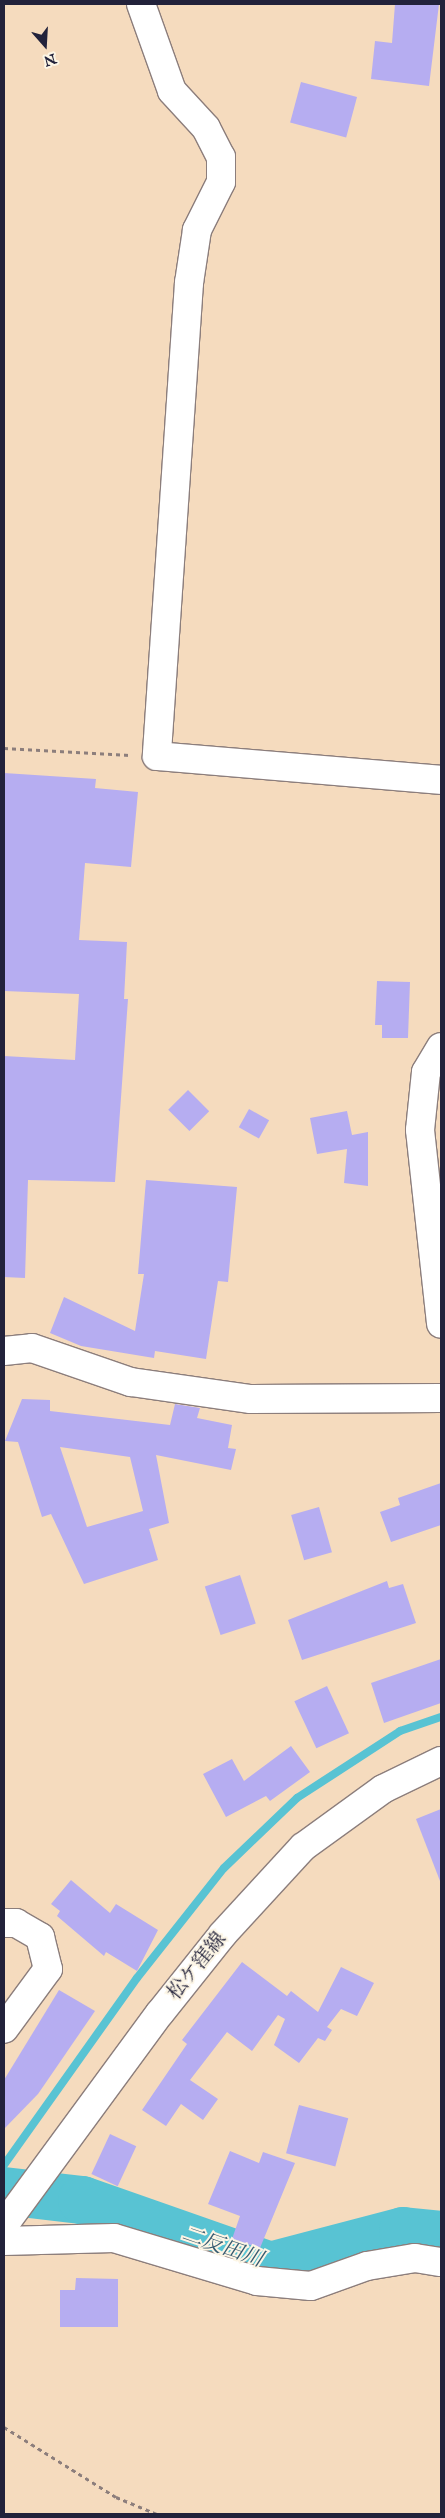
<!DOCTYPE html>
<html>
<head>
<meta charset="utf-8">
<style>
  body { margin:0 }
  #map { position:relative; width:445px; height:2518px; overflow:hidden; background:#f5dbbe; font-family:"IM FELL English","Noto Serif JP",serif }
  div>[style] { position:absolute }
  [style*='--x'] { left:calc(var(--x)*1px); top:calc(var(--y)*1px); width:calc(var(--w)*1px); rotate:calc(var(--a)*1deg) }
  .stream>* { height:8px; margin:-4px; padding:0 4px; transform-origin:4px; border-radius:4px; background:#58c3d3 }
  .river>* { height:48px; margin:-24px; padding:0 24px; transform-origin:24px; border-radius:24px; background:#58c3d3 }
  .building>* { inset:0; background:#b6adf1; transform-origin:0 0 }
  .path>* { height:3px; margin-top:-1.5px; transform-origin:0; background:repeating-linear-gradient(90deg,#8c7e7c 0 4px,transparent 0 8px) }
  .roads { filter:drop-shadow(1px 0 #8c7e7c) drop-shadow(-1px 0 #8c7e7c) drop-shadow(0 1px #8c7e7c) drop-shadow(0 -1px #8c7e7c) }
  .minor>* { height:28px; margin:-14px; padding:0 14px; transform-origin:14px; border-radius:14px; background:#fff }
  span { translate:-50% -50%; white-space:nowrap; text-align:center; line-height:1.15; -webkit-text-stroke:4px #fcf5e5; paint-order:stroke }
  .street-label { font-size:20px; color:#22223b }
  .water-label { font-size:21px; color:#355a70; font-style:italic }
  .frame { position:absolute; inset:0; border:5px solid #22223b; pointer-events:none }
  .north { position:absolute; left:20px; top:20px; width:50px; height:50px; -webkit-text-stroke:4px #fcf5e5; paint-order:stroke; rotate:161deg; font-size:14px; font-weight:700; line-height:20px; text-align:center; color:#22223b }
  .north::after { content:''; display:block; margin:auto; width:18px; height:22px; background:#22223b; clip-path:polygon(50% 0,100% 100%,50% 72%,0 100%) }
</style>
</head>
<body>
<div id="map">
  <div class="stream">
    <i style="--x:4;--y:2165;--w:229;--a:-54.6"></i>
    <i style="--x:137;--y:1978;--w:140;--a:-51.7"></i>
    <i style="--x:224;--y:1868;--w:101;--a:-43.8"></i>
    <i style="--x:297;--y:1798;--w:123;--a:-33"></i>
    <i style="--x:400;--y:1731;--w:43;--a:-18.9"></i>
  </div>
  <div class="river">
    <i style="--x:4;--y:2191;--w:79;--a:6.6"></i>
    <i style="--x:82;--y:2200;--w:199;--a:19.3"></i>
    <i style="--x:270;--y:2266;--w:138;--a:-14.7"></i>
    <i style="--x:403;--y:2231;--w:38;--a:6"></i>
  </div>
  <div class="building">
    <i style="clip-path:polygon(395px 4px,439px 4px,429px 86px,371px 79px,375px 41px,392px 43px)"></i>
    <i style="left:301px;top:82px;width:58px;height:42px;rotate:15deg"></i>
    <i style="clip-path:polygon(4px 773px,96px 779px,95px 788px,138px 792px,131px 867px,85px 863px,79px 940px,127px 942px,124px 999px,128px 999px,115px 1182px,28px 1180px,25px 1278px,4px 1277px,4px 1056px,75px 1060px,79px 994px,4px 991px)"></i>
    <i style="clip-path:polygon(377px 981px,410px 982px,408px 1038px,382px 1038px,382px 1025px,375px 1025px)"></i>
    <i style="left:188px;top:1090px;width:30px;height:28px;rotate:45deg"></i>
    <i style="left:249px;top:1109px;width:23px;height:21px;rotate:29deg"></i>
    <i style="clip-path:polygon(347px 1111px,352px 1135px,368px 1132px,368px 1186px,344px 1183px,347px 1149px,317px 1154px,310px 1118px)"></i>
    <i style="clip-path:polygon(146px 1180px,237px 1187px,228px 1282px,218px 1281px,206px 1359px,155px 1351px,154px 1358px,81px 1346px,50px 1333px,64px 1297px,135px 1331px,144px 1274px,138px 1274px)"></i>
    <i style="clip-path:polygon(evenodd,22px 1399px,50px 1400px,50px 1411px,170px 1425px,175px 1404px,200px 1408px,197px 1418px,232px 1425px,228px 1448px,236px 1449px,231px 1470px,156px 1455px,169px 1523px,149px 1529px,158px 1560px,84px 1584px,51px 1514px,42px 1517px,18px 1442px,5px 1441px,22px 1399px,60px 1447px,130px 1457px,143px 1511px,87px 1527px,60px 1447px)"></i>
    <i style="clip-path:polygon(441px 1483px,441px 1525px,391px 1542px,380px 1512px,400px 1505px,398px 1498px)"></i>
    <i style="left:319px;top:1507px;width:47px;height:29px;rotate:74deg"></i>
    <i style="left:240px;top:1575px;width:51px;height:37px;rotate:72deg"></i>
    <i style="clip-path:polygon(387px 1581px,389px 1588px,403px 1584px,416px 1623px,302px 1660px,288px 1620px)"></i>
    <i style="clip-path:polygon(441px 1659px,441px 1703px,384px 1723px,371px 1683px)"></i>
    <i style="left:327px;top:1686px;width:52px;height:36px;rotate:65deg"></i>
    <i style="clip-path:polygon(291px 1746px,310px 1772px,270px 1801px,266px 1796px,226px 1817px,203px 1774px,232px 1759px,244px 1781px)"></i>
    <i style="clip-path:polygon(441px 1809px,441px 1880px,440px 1881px,416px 1819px)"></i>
    <i style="clip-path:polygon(71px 1880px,110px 1913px,116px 1904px,158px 1930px,137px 1971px,106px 1952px,104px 1956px,57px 1916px,60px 1911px,51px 1904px)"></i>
    <i style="clip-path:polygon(242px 1962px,287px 1996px,291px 1991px,318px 2012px,341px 1967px,374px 1983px,357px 2016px,341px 2009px,327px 2027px,332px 2030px,325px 2041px,318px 2038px,299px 2063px,274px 2045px,285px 2019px,278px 2015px,252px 2051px,227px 2032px,190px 2080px,218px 2099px,203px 2120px,181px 2104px,166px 2126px,142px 2110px,187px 2044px,182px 2040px)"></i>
    <i style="clip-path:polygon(59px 1990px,95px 2011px,38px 2094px,4px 2129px,4px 2080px)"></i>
    <i style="left:299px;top:2105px;width:51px;height:50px;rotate:15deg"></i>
    <i style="left:110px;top:2134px;width:29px;height:44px;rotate:25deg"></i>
    <i style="clip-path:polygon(230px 2151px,259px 2163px,263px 2152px,295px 2163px,260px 2248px,232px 2239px,240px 2216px,208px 2204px)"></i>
    <i style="clip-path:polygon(76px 2278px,118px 2279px,118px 2327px,60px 2327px,60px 2290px,75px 2290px)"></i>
  </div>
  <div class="path">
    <i style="--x:4;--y:748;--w:126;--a:3.2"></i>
    <i style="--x:4;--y:2427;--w:132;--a:32"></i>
    <i style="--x:116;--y:2497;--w:44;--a:22.5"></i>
  </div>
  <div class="roads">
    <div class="minor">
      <i style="--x:141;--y:4;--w:92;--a:70.4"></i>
      <i style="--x:172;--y:91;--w:50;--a:47.4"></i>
      <i style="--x:206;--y:128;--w:33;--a:63"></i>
      <i style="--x:221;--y:157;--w:25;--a:90"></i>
      <i style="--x:221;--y:182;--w:54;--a:116.6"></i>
      <i style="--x:197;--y:230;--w:54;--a:98.6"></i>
      <i style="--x:189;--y:283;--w:474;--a:93.9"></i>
      <i style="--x:157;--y:756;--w:285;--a:4.8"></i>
      <i style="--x:441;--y:1047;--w:29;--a:121"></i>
      <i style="--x:426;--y:1072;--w:58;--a:95.9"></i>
      <i style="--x:420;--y:1130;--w:195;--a:83.8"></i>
      <i style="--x:4;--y:1351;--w:28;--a:-6"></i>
      <i style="--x:32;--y:1348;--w:105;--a:19"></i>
      <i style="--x:131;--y:1382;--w:121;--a:8.1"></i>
      <i style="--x:251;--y:1399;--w:190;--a:-0.3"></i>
      <i style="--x:4;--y:1923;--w:12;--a:0"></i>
      <i style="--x:16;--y:1923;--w:28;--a:30"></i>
      <i style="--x:40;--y:1937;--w:33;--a:76"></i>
      <i style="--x:48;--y:1969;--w:74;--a:126.3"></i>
      <i style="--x:4;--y:2225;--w:263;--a:-53.7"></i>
      <i style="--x:160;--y:2013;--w:101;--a:-51.4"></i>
      <i style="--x:223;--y:1934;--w:118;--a:-47.4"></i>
      <i style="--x:303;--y:1847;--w:99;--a:-35.9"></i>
      <i style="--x:383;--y:1789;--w:64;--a:-25.8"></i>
      <i style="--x:4;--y:2241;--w:110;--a:-1.6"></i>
      <i style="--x:114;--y:2238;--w:149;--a:16.7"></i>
      <i style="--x:257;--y:2281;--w:54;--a:5.3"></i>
      <i style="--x:311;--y:2286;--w:59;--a:-19.7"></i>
      <i style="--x:367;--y:2266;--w:49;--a:-9.5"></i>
      <i style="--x:415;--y:2258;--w:26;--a:9"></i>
    </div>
  </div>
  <div class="street-label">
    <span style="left:197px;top:1966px;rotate:-51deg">松ケ窪線</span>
  </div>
  <div class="water-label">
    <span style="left:222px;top:2248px;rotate:19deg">二反田川</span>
  </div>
  <div class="frame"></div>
  <div class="north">N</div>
</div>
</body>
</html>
